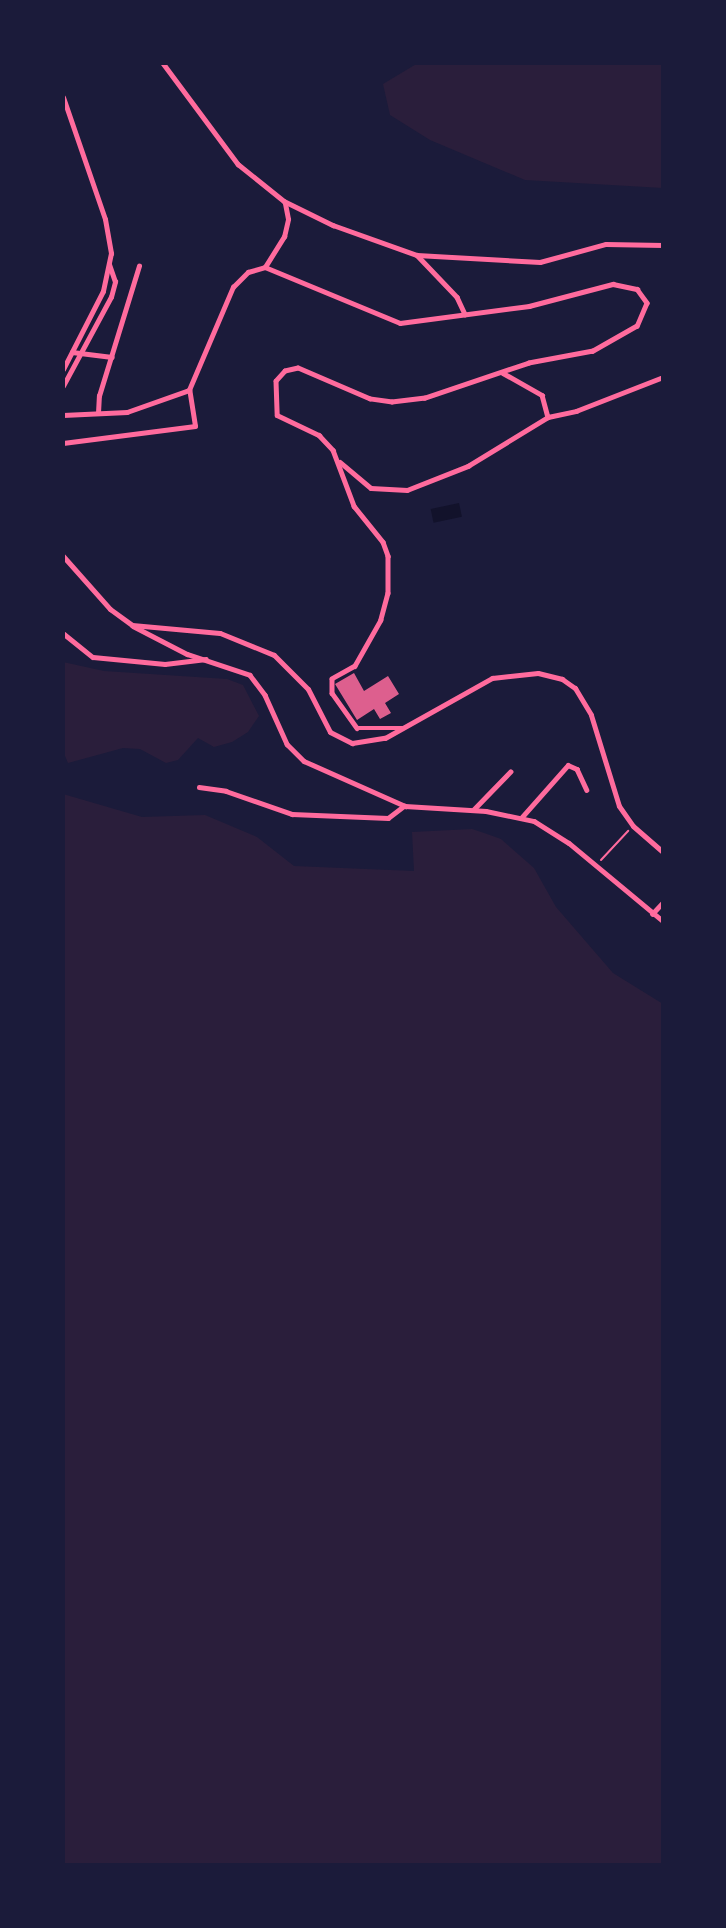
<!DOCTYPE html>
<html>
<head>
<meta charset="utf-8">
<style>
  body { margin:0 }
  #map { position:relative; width:726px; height:1928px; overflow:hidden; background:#1b1b3a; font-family:"Noto Sans",sans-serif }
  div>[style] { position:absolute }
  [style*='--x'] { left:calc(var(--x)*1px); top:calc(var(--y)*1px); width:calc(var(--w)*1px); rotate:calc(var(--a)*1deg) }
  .green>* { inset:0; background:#2a1e3b }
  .water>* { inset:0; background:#12122b; transform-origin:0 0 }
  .building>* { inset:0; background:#dd5f8e }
  .path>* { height:2px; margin:-1px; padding:0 1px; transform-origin:1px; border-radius:1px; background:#ff6b9d }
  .minor>* { height:4.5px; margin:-2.25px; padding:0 2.25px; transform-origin:2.25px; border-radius:2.25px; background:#ff6b9d }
  .tertiary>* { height:5px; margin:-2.5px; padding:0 2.5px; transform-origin:2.5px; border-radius:2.5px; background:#ff6b9d }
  span { translate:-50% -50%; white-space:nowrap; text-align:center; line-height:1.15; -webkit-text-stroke:5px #1b1b3a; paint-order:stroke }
  .frame { position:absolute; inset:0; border:65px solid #1b1b3a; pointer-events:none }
</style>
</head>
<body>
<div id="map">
  <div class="green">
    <i style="clip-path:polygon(418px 63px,663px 63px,663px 188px,525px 180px,430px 140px,390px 115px,383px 84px)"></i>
    <i style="clip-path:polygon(63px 662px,104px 671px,227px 679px,243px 685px,259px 716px,248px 732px,232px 742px,214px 747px,198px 738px,178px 760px,166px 763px,140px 749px,123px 748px,68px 763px,63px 751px)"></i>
    <i style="clip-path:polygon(63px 794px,142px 817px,205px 815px,257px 837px,294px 866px,414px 871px,412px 832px,472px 829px,487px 834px,501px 839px,534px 868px,556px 907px,613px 973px,663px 1004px,663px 1865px,63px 1865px)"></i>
  </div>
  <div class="water">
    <i style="left:459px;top:503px;width:14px;height:29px;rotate:78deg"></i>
  </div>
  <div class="building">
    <i style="clip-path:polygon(354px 673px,364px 691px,388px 676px,399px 694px,385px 703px,391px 713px,380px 719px,374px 709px,357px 720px,335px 684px)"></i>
  </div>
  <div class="path">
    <i style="--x:601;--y:860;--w:40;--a:-47"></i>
  </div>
  <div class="minor">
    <i style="--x:163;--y:63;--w:126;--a:53.4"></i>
    <i style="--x:238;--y:164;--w:59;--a:38.8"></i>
    <i style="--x:284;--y:201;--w:55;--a:26.1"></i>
    <i style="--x:333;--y:225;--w:89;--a:19.7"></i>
    <i style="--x:417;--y:255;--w:123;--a:3.3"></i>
    <i style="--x:540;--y:262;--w:68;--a:-15.3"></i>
    <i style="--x:606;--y:244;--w:57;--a:1"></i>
    <i style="--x:417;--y:255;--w:58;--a:46.4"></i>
    <i style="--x:457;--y:297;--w:19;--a:65"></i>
    <i style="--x:265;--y:267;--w:146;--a:22.5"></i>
    <i style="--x:400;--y:323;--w:130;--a:-7.5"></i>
    <i style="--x:529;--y:306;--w:87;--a:-14.7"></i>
    <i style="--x:613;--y:284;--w:25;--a:12"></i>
    <i style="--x:637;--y:289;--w:17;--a:54"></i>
    <i style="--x:647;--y:303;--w:25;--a:113"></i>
    <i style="--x:637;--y:326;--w:51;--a:150.4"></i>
    <i style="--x:593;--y:351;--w:65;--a:169.4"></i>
    <i style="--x:529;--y:363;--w:110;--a:161.4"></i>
    <i style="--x:425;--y:398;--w:33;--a:173"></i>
    <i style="--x:392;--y:402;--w:22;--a:-172"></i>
    <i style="--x:370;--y:399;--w:78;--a:-156.7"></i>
    <i style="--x:298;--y:368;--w:13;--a:167"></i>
    <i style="--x:285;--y:371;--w:13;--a:132"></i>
    <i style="--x:276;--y:381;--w:34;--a:88"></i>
    <i style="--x:277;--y:415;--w:47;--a:25.5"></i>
    <i style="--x:319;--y:435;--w:21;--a:47"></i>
    <i style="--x:333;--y:450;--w:60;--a:69.4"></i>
    <i style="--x:354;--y:506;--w:46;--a:51.1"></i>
    <i style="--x:383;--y:542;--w:15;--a:70"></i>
    <i style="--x:388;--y:556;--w:37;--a:90"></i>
    <i style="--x:388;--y:593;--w:28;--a:105"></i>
    <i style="--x:381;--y:620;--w:53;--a:119.5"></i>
    <i style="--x:355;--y:666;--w:26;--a:151"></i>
    <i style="--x:332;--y:679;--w:14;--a:90"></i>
    <i style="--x:332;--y:693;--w:43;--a:54.5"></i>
    <i style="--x:357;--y:728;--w:46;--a:0"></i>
    <i style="--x:72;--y:352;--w:40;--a:7.1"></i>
    <i style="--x:503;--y:373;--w:45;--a:29.4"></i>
    <i style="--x:542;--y:395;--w:23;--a:75"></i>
    <i style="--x:63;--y:386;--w:101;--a:-61.7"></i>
    <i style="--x:111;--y:297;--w:16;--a:-75"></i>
    <i style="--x:115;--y:282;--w:18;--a:-109"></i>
    <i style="--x:189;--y:390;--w:112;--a:-66.9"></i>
    <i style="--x:233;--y:287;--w:21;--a:-45"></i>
    <i style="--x:248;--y:272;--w:18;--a:-16"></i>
    <i style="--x:265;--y:267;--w:36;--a:-58"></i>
    <i style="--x:284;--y:237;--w:18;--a:-77"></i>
    <i style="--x:288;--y:219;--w:16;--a:-101"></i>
    <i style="--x:98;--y:413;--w:17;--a:-87"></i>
    <i style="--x:99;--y:396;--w:136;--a:-72.9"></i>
    <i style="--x:63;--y:415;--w:64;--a:-2.7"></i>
    <i style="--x:127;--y:412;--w:66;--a:-19.5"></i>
    <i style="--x:63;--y:443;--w:133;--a:-7.3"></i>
    <i style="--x:195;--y:426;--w:36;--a:-99"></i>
    <i style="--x:340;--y:462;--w:40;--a:40"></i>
    <i style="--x:371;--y:488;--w:36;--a:3"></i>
    <i style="--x:407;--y:490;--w:66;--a:-21.5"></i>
    <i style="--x:468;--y:466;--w:94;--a:-31.5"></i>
    <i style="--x:548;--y:417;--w:29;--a:-12"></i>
    <i style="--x:576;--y:411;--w:93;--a:-21.3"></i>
    <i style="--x:133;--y:626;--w:61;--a:27.4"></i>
    <i style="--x:187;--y:654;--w:66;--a:18.4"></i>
    <i style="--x:250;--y:675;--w:25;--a:53"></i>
    <i style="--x:265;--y:695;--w:54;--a:65.8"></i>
    <i style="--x:287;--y:744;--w:24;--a:45"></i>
    <i style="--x:304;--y:761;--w:111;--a:24"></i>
    <i style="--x:405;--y:806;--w:81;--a:3.5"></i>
    <i style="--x:486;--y:811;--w:49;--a:11.8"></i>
    <i style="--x:534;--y:821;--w:41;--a:32.2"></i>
    <i style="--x:569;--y:843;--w:122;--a:39.7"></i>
    <i style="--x:63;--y:633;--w:38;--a:39"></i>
    <i style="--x:93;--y:657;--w:72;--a:5.6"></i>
    <i style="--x:165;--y:664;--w:41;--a:-7"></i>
    <i style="--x:199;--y:787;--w:27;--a:8"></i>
    <i style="--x:226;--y:791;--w:70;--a:19.2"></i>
    <i style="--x:292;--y:814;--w:96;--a:2.4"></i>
    <i style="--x:388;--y:818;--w:20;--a:-37"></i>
    <i style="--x:474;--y:809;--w:52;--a:-45.8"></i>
    <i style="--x:522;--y:817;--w:69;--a:-48.5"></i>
    <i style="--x:568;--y:765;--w:10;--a:24"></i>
    <i style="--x:577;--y:769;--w:23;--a:65"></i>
    <i style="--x:652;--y:914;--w:16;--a:-47"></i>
  </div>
  <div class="tertiary">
    <i style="--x:63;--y:97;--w:129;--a:71"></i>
    <i style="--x:105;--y:219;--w:35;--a:80"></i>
    <i style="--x:111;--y:253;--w:39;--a:102"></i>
    <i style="--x:103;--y:291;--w:88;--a:117.1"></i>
    <i style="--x:63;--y:556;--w:71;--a:48.4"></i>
    <i style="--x:110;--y:609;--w:27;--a:36"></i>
    <i style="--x:132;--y:625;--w:88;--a:5.2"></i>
    <i style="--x:220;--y:633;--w:58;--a:22.2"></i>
    <i style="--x:274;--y:655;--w:48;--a:45"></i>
    <i style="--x:308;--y:689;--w:48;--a:62.9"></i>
    <i style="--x:330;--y:732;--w:25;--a:27"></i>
    <i style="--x:352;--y:743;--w:33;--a:-9"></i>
    <i style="--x:385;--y:738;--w:123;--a:-29.3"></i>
    <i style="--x:492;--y:678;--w:46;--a:-6.2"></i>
    <i style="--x:538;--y:673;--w:25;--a:14"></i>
    <i style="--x:562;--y:679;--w:16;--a:35"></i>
    <i style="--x:575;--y:688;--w:31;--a:59"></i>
    <i style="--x:591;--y:715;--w:95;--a:72.9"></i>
    <i style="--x:619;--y:806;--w:24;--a:55"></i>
    <i style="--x:633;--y:826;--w:40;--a:41"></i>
  </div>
  <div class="frame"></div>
</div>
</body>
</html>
